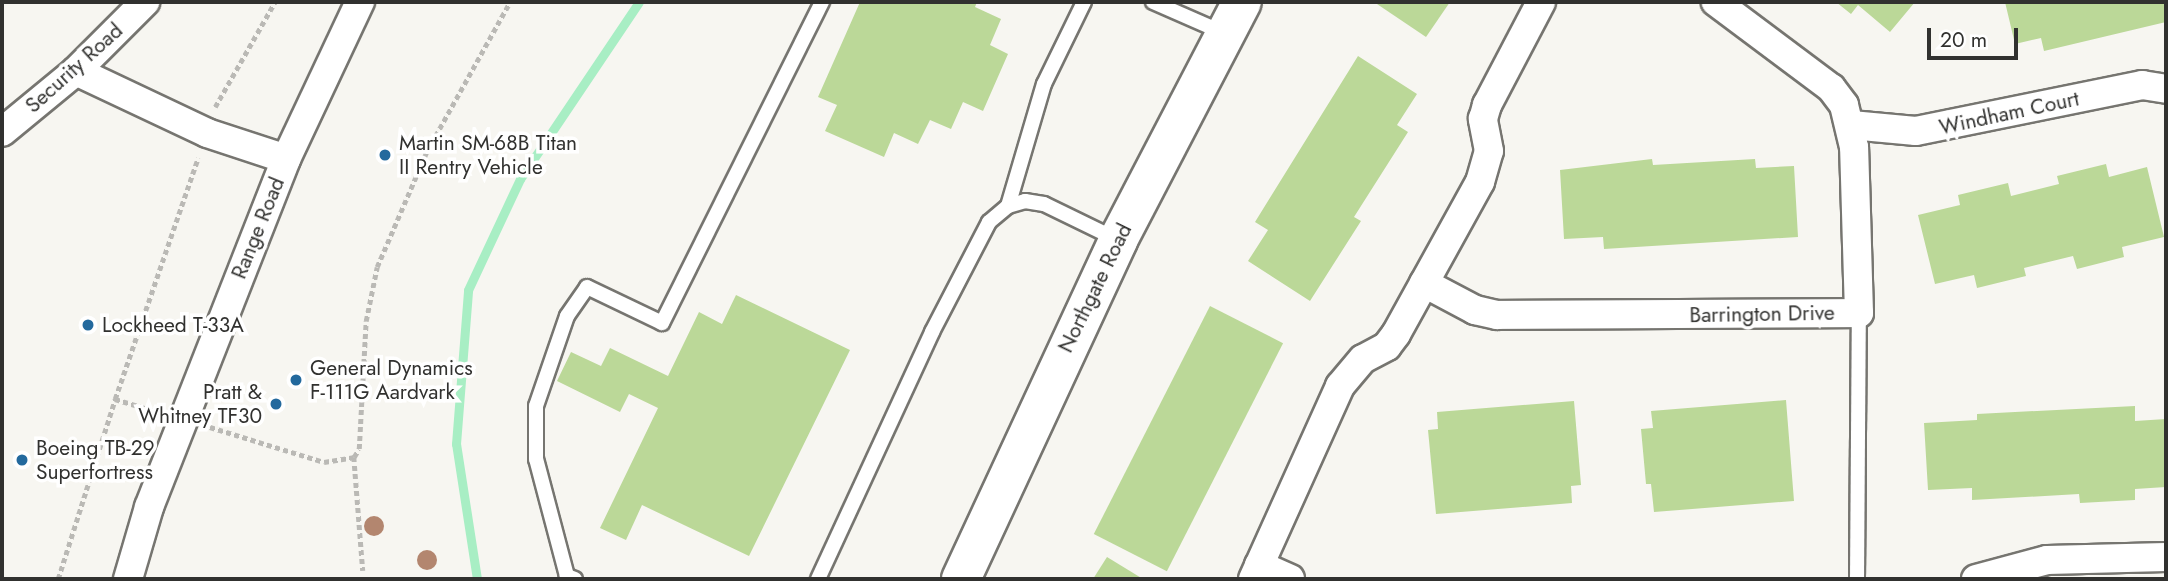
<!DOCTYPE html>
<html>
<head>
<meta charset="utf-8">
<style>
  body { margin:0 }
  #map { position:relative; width:2168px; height:581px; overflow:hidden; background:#f7f6f1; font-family:Jost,sans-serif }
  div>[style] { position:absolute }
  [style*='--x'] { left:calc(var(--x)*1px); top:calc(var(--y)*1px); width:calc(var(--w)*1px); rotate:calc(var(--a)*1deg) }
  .stream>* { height:9px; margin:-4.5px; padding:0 4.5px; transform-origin:4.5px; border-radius:4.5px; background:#a8eec4 }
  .building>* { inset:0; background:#bbd898; transform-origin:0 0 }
  .path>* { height:4.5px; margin-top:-2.25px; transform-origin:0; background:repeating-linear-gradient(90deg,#bab9b5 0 5px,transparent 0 8.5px) }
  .roads { filter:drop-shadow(2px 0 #767570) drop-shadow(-2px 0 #767570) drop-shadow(0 2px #767570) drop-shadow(0 -2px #767570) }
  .lane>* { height:14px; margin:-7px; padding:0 7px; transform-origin:7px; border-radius:7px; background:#fff }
  .street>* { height:28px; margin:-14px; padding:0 14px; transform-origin:14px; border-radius:14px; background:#fff }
  .secondary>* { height:38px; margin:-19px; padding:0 19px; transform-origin:19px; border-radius:19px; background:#fff }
  .trees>* { width:20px; height:20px; margin:-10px; border-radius:50%; background:#b3866f }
  .dots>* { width:19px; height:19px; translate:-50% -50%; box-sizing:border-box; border:4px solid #fff; border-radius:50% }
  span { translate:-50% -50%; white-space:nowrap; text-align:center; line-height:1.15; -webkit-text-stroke:7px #fff; paint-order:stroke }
  .street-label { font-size:21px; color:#31312f }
  .poi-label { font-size:21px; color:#31312f }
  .left { translate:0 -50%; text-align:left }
  .right { translate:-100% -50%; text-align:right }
  .frame { position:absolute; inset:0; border:4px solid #31312f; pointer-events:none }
  .scale { position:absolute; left:1927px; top:28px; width:91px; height:32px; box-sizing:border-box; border:4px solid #31312f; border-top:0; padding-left:9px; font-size:21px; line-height:24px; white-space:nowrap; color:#31312f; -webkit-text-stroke:5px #fff; paint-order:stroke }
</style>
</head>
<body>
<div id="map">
  <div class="stream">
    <i style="--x:477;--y:579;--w:137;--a:-98.8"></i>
    <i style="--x:456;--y:444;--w:154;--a:-85.5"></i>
    <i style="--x:468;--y:290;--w:123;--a:-64.9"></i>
    <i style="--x:520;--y:179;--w:213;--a:-56.1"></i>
  </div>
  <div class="building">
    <i style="clip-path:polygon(860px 2px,977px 2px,975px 7px,1001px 19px,990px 45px,1008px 54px,983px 111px,963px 102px,951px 129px,930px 120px,918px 144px,894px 133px,884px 157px,825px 131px,837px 105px,818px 97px)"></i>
    <i style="clip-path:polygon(1374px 2px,1450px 2px,1426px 37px)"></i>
    <i style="clip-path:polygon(1836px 2px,1915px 2px,1890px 32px,1858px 5px,1851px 14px)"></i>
    <i style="clip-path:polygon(2005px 2px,2166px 2px,2166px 22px,2044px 51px,2041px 38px,2015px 44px)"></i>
    <i style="clip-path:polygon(1358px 56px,1417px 94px,1397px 125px,1408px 132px,1354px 217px,1361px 221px,1310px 301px,1248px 261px,1268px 230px,1255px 222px)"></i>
    <i style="clip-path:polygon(1652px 159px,1653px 165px,1755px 159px,1756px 168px,1794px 166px,1798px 237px,1604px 249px,1603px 237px,1564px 239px,1560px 170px)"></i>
    <i style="clip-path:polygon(2106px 164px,2109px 177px,2147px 167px,2164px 237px,2122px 247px,2124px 257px,2077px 269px,2073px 256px,2024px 268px,2026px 276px,1977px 288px,1974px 275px,1935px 284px,1918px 215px,1960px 205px,1958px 195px,2008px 183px,2011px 196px,2059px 184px,2057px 176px)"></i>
    <i style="clip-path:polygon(736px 295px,850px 350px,749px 556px,642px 505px,626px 540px,600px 528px,658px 408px,629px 394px,620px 412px,557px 381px,571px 352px,601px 366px,610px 348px,668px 376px,699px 312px,722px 324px)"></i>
    <i style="left:1210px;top:306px;width:82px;height:256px;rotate:27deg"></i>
    <i style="clip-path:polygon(1786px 400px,1794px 501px,1654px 512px,1651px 484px,1646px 484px,1641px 429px,1653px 428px,1651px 411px)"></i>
    <i style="clip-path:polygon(1574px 401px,1581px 485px,1571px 486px,1572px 503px,1436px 514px,1428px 430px,1438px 429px,1437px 412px)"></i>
    <i style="clip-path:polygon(2135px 406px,2135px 421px,2166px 419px,2166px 487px,2135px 489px,2135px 500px,2080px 503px,2079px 494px,1972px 500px,1972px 488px,1928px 490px,1924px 423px,1977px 420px,1977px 414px)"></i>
    <i style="clip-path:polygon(1107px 557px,1143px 579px,1093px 579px)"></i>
  </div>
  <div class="path">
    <i style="--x:215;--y:107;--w:121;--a:-60.3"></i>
    <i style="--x:115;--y:399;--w:42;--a:16.7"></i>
    <i style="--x:210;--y:427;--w:119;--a:17.1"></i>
    <i style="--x:324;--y:462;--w:30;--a:-9"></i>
    <i style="--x:354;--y:457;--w:9;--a:-58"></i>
    <i style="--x:359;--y:449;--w:128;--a:-86.9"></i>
    <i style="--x:366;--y:321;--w:55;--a:-78.5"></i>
    <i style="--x:377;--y:267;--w:126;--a:-66.7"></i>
    <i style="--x:427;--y:151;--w:171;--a:-60.9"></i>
    <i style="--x:354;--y:457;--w:114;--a:85.5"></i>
    <i style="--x:58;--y:579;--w:189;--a:-72.4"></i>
    <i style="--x:115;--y:399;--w:255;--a:-71"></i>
  </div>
  <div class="roads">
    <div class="lane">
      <i style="--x:1153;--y:2;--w:77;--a:23.6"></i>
      <i style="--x:1008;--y:206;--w:127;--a:-73.6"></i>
      <i style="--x:1044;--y:84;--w:91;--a:-64"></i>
      <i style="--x:575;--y:579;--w:9;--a:-159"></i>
      <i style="--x:567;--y:576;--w:121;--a:-104.8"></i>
      <i style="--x:536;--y:459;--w:53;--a:-90"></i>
      <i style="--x:536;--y:406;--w:95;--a:-71"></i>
      <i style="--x:567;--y:316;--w:35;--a:-55"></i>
      <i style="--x:587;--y:287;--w:83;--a:25.6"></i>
      <i style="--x:662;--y:323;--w:359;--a:-63.5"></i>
      <i style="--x:818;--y:579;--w:272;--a:-65.2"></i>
      <i style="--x:932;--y:332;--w:124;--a:-62.6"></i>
      <i style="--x:989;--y:222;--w:25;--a:-40"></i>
      <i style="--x:1008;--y:206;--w:18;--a:-16"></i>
      <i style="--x:1025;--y:201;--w:19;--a:9"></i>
      <i style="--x:1044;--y:204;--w:80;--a:25.9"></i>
      <i style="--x:1857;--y:579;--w:266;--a:-89.6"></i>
    </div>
    <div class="street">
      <i style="--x:76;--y:71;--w:145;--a:25.3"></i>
      <i style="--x:207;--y:133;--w:83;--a:18.2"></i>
      <i style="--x:1851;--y:125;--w:65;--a:5.3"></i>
      <i style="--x:1916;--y:131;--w:231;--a:-11.5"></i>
      <i style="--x:2142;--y:85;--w:24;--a:9"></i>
      <i style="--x:2;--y:132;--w:96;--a:-39.5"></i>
      <i style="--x:76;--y:71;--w:98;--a:-45"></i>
      <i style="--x:1424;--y:283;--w:58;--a:27.9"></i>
      <i style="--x:1475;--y:310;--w:23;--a:13"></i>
      <i style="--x:1497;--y:315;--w:362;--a:-0.3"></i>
      <i style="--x:1859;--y:313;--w:166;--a:-91.7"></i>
      <i style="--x:1854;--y:147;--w:43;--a:-103.4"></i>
      <i style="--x:1844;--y:105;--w:21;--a:-127"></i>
      <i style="--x:1831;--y:88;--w:144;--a:-143.2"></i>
      <i style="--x:1259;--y:565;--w:34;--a:24"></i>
      <i style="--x:128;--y:579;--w:75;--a:-73.7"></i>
      <i style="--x:149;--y:507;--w:374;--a:-68.5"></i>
      <i style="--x:286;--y:159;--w:174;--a:-64.8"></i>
      <i style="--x:1253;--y:579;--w:212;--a:-65.7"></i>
      <i style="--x:1340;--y:386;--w:35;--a:-50"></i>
      <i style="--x:1363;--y:359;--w:27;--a:-28"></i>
      <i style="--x:1387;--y:346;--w:15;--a:-53"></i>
      <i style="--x:1396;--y:334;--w:174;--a:-61.1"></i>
      <i style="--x:1480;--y:182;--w:32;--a:-74"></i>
      <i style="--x:1489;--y:151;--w:33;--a:-101"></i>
      <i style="--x:1483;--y:119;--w:15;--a:-74"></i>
      <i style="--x:1487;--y:105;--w:116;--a:-62.3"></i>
      <i style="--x:1976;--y:579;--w:73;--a:-15"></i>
      <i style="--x:2047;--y:560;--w:119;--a:-1.4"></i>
    </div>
    <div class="secondary">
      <i style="--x:961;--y:579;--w:374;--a:-65.1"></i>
      <i style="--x:1118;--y:240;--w:268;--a:-62.5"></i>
    </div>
  </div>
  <div class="trees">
    <i style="left:374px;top:526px"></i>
    <i style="left:427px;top:560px"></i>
  </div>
  <div class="dots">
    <i style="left:385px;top:155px;background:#23699d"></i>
    <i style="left:88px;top:325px;background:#23699d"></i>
    <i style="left:296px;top:380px;background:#23699d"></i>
    <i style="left:276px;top:404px;background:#23699d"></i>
    <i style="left:22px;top:460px;background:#23699d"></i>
  </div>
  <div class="street-label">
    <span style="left:74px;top:68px;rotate:-42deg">Security Road</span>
    <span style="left:2009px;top:113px;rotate:-12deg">Windham Court</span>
    <span style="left:258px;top:228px;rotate:-68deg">Range Road</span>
    <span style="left:1095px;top:288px;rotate:-64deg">Northgate Road</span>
    <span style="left:1762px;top:314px;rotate:-1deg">Barrington Drive</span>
  </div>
  <div class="poi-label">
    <span class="left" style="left:399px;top:155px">Martin SM-68B Titan<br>II Rentry Vehicle</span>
    <span class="left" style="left:102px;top:325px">Lockheed T-33A</span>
    <span class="left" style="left:310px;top:380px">General Dynamics<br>F-111G Aardvark</span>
    <span class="right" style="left:262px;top:404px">Pratt &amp;<br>Whitney TF30</span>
    <span class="left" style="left:36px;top:460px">Boeing TB-29<br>Superfortress</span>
  </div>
  <div class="frame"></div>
  <div class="scale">20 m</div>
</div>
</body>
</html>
